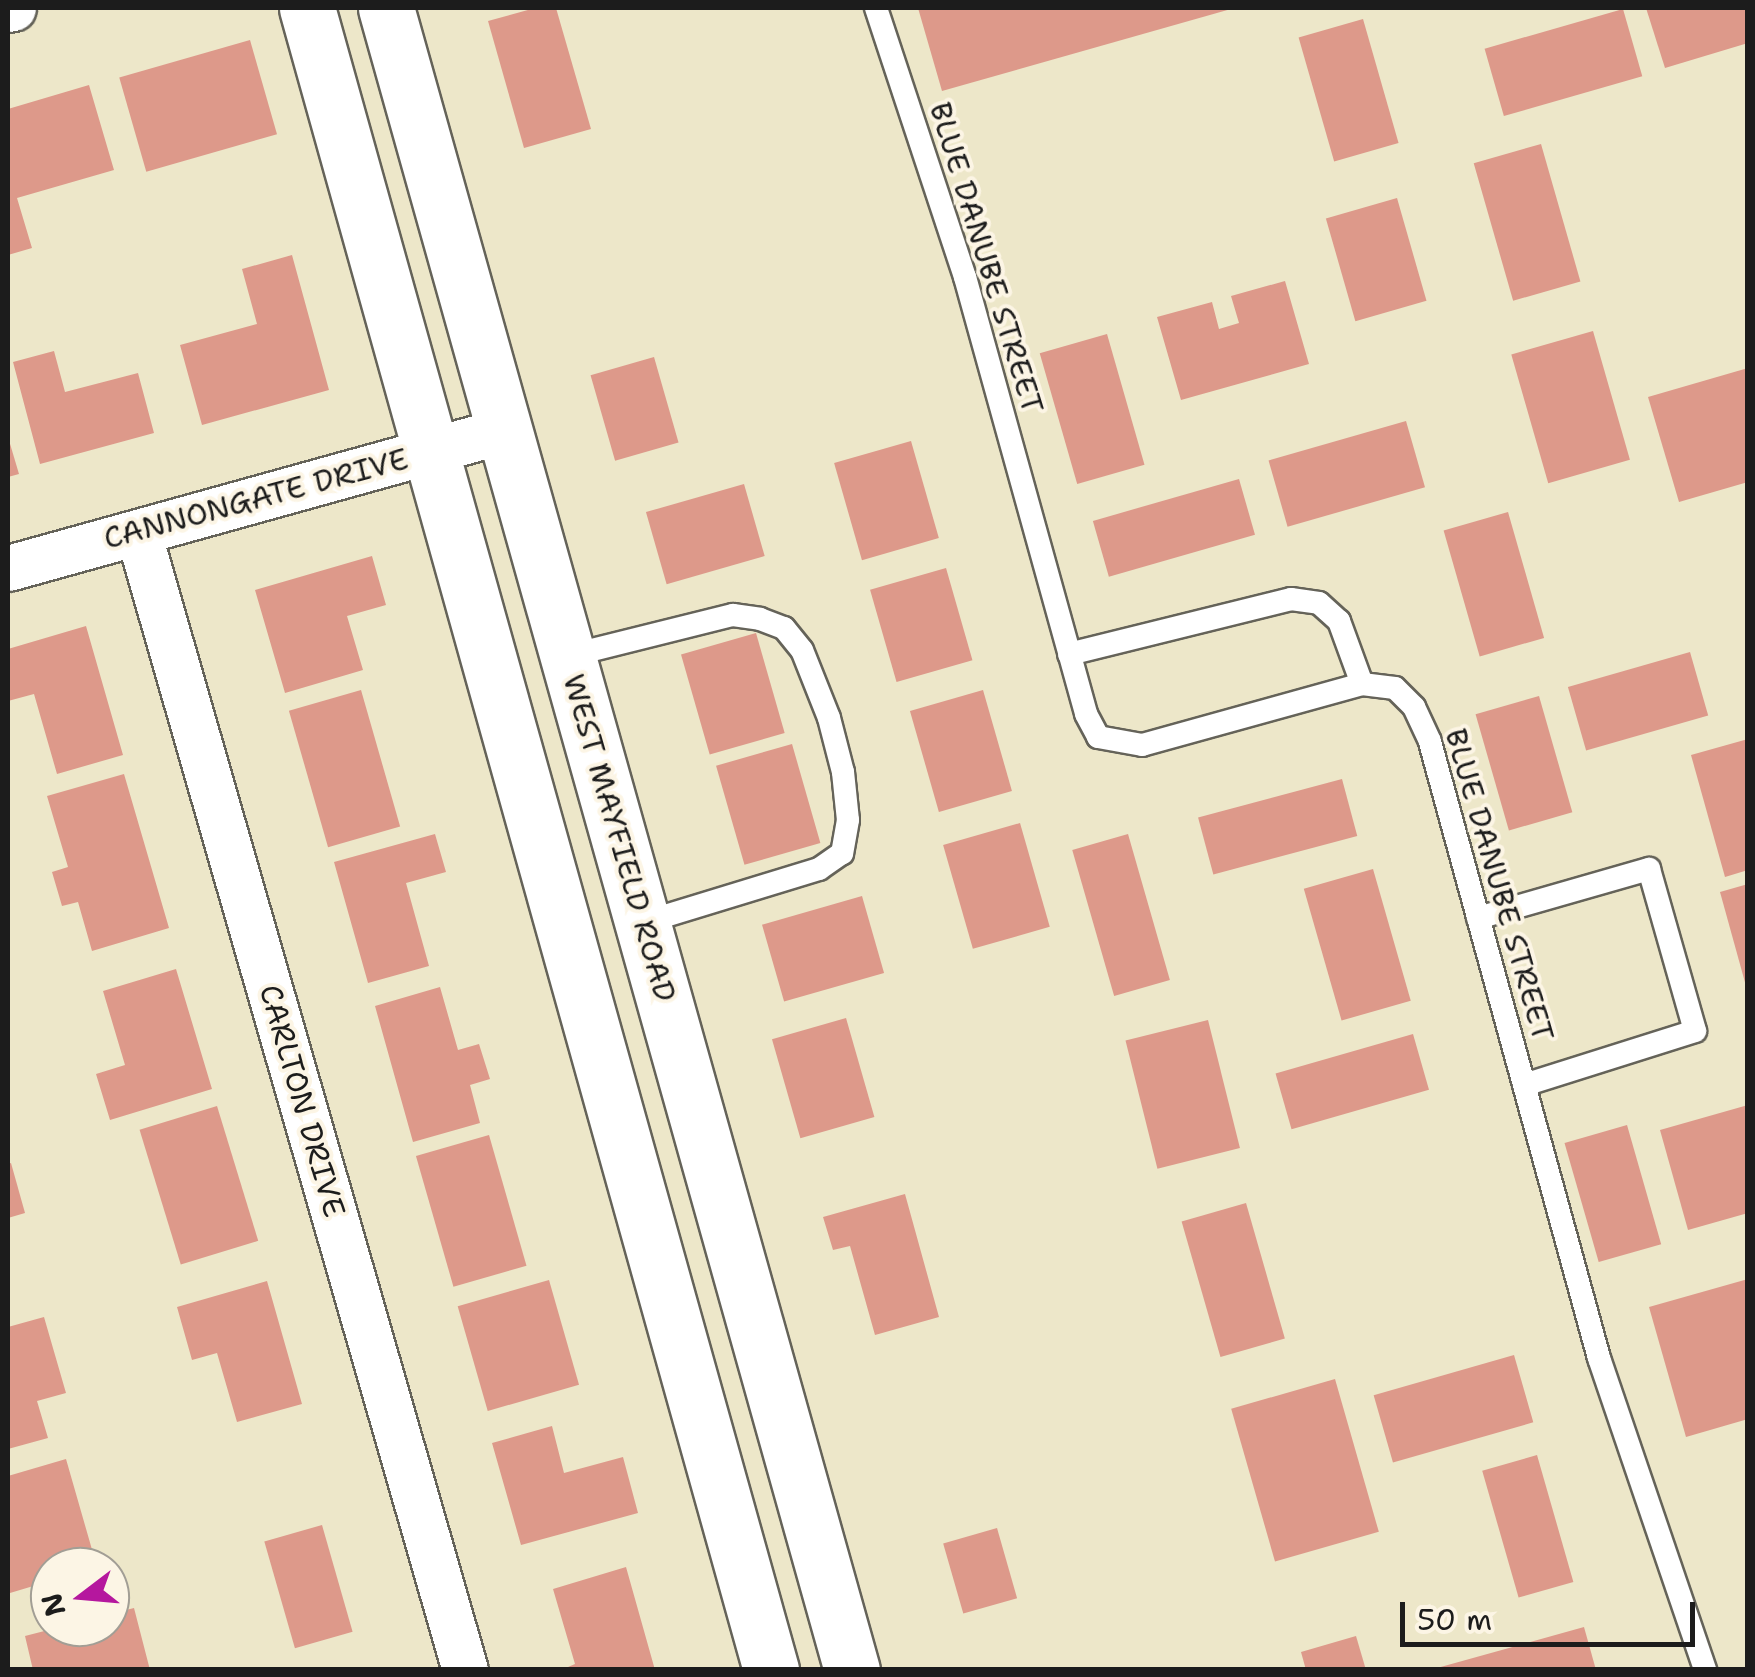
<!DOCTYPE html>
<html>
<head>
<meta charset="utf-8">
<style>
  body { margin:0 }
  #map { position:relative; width:1755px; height:1677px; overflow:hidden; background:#ede7c9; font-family:"Shantell Sans",sans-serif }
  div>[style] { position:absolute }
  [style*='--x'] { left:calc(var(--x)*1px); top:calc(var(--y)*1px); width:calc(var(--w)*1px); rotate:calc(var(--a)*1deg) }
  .building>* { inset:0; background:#dd998a; transform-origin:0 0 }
  .roads { filter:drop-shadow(2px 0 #656359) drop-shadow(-2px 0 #656359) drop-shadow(0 2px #656359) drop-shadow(0 -2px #656359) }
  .lane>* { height:22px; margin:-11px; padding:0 11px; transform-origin:11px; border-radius:11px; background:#fff }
  .street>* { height:45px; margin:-22.5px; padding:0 22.5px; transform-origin:22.5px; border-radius:22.5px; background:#fff }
  .secondary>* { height:55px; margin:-27.5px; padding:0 27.5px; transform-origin:27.5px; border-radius:27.5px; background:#fff }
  span { translate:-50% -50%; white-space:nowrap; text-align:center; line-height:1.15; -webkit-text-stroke:8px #fcf5e5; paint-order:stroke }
  .street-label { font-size:30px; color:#1c1c1c }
  .frame { position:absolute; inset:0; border:10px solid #1c1c1c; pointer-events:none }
  .north { position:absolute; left:30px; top:1547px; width:100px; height:100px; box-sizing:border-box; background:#fcf5e5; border:2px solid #a29e95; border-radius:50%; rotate:254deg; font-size:28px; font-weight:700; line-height:40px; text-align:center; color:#1c1c1c }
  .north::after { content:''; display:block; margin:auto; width:35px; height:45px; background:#b5179e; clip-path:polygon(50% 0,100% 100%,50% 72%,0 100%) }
  .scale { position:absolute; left:1400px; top:1602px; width:295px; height:45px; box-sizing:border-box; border:5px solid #1c1c1c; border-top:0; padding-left:12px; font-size:30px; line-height:35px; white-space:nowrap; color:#1c1c1c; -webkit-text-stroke:8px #fcf5e5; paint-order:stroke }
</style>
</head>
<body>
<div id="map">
  <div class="building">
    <i style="clip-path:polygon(535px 8px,556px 8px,591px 129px,524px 148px,488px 21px)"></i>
    <i style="clip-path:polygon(918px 8px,1231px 8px,1231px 9px,942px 91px)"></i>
    <i style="clip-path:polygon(1646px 8px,1748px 8px,1748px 43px,1665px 68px)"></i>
    <i style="left:1623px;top:9px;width:70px;height:144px;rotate:74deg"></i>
    <i style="left:1363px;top:19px;width:129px;height:67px;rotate:74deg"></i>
    <i style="left:250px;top:40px;width:98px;height:136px;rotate:74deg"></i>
    <i style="clip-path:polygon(89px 85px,114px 170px,17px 198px,32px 248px,8px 255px,8px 109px)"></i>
    <i style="left:1541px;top:144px;width:143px;height:70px;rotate:74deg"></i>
    <i style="left:1397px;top:198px;width:107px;height:74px;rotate:74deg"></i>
    <i style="clip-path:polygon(292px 255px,329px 390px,202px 425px,180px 345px,257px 324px,242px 269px)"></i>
    <i style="clip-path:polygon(1285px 281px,1309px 364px,1181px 400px,1157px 317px,1212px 302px,1219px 329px,1239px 323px,1231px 296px)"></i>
    <i style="left:1593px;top:331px;width:134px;height:85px;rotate:74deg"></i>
    <i style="left:1107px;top:334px;width:136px;height:70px;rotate:74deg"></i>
    <i style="clip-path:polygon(54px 351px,65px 392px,138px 373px,154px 433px,40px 464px,13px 362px)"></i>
    <i style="left:654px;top:357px;width:89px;height:66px;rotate:74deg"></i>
    <i style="clip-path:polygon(1748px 368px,1748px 482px,1679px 502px,1648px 397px)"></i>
    <i style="left:1406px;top:421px;width:69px;height:143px;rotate:74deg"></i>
    <i style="clip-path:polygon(8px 437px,19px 474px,8px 477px)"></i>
    <i style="left:911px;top:441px;width:101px;height:80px;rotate:74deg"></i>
    <i style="left:1239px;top:479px;width:58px;height:152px;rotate:74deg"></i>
    <i style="left:744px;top:484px;width:75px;height:102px;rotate:74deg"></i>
    <i style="left:1508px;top:512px;width:131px;height:67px;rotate:74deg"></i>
    <i style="clip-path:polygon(372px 556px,386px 605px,347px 616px,363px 670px,285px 693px,255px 590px)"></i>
    <i style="left:946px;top:568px;width:96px;height:79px;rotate:74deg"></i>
    <i style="clip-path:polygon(86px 626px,123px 755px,57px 774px,34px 694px,8px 701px,8px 649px)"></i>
    <i style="left:756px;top:633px;width:104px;height:78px;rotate:74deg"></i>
    <i style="left:1690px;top:652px;width:66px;height:127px;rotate:74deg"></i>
    <i style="left:361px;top:690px;width:142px;height:75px;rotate:74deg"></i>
    <i style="left:983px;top:690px;width:105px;height:76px;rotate:74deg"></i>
    <i style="left:1539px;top:696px;width:121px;height:66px;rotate:74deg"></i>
    <i style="clip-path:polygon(1748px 739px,1748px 870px,1725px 877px,1691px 755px)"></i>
    <i style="left:792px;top:744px;width:103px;height:79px;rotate:74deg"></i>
    <i style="clip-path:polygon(124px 774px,169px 928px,92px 951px,78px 902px,62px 906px,52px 872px,68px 867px,47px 796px)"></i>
    <i style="left:1342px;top:779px;width:59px;height:149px;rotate:75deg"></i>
    <i style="left:1020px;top:823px;width:108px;height:80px;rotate:74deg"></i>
    <i style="clip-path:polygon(435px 834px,446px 872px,406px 883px,429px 966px,368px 983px,334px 862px)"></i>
    <i style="left:1128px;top:834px;width:152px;height:58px;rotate:74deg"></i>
    <i style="left:1373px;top:869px;width:137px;height:72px;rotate:74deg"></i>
    <i style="clip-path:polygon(1748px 884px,1748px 985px,1746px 986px,1720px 892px)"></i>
    <i style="left:862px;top:896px;width:80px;height:104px;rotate:74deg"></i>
    <i style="clip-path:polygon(176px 969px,212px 1089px,110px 1120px,96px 1074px,125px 1065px,103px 991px)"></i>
    <i style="clip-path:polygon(440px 987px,458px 1050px,479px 1044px,490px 1079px,470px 1085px,480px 1123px,413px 1142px,375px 1006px)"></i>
    <i style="left:846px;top:1018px;width:103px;height:77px;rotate:74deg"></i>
    <i style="left:1208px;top:1020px;width:132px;height:85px;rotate:76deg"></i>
    <i style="left:1413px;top:1034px;width:58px;height:143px;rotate:74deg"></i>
    <i style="clip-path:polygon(1748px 1105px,1748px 1213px,1688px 1230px,1660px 1130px)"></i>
    <i style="left:217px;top:1106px;width:141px;height:81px;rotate:73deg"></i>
    <i style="left:1627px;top:1125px;width:124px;height:65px;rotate:74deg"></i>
    <i style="left:489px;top:1135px;width:136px;height:76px;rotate:74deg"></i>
    <i style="clip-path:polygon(11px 1163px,25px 1213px,8px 1218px,8px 1164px)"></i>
    <i style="clip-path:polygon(905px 1194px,939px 1317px,875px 1335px,850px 1246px,833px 1250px,823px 1217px)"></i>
    <i style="left:1246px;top:1203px;width:141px;height:67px;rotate:74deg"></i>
    <i style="clip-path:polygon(1748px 1279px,1748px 1419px,1686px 1437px,1649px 1307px)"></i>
    <i style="left:549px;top:1280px;width:109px;height:95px;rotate:74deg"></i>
    <i style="clip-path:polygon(267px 1281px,302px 1404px,237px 1422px,217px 1353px,192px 1360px,177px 1307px)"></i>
    <i style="clip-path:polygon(44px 1317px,66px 1393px,37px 1401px,48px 1438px,8px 1449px,8px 1327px)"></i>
    <i style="left:1514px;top:1355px;width:70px;height:146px;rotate:74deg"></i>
    <i style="left:1335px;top:1379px;width:159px;height:108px;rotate:74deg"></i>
    <i style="clip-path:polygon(552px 1426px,564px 1473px,623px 1457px,638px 1513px,521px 1545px,492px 1443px)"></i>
    <i style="left:1537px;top:1455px;width:132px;height:57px;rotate:74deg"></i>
    <i style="clip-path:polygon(66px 1459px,97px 1567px,50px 1567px,50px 1581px,10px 1593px,8px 1476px)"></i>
    <i style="left:322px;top:1525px;width:111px;height:60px;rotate:74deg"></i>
    <i style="left:997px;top:1528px;width:73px;height:56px;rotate:74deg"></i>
    <i style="clip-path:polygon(626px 1567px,655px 1670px,561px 1670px,575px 1664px,553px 1589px)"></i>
    <i style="clip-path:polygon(134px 1608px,150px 1670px,33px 1670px,25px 1636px,60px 1627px,110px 1627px,110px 1614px)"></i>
    <i style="clip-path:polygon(1584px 1627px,1596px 1670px,1437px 1670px,1437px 1668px)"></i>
    <i style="clip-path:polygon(1356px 1636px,1366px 1670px,1306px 1670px,1301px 1652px)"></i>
  </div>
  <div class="roads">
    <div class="lane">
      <i style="--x:876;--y:8;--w:283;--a:71.7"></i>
      <i style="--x:965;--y:277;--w:453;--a:74.5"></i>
      <i style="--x:1086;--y:714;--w:26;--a:62"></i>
      <i style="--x:1098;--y:737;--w:45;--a:10.3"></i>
      <i style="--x:1142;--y:745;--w:228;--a:-15.5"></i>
      <i style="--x:1362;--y:684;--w:33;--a:7"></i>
      <i style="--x:1395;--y:688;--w:27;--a:45"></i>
      <i style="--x:1414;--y:707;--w:38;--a:65"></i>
      <i style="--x:1430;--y:742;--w:639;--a:74.66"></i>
      <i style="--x:1599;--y:1358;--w:330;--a:71.2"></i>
      <i style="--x:1069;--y:654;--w:229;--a:-13.9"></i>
      <i style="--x:1291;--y:599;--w:28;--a:8"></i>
      <i style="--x:1319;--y:603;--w:27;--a:42"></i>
      <i style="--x:1339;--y:621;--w:67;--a:69.9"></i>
      <i style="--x:568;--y:656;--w:170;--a:-14"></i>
      <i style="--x:733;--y:615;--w:27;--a:8"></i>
      <i style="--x:760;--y:619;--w:26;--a:21"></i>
      <i style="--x:784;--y:628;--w:28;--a:51"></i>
      <i style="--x:802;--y:650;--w:73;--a:68.3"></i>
      <i style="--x:829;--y:718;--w:56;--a:75.5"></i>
      <i style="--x:843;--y:772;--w:48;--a:84.1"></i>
      <i style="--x:848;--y:820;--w:34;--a:100"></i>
      <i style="--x:842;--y:853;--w:28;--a:145"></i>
      <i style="--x:819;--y:869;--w:185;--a:163"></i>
      <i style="--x:1478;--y:918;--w:178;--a:-16"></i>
      <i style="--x:1649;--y:869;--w:168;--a:74.1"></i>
      <i style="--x:1695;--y:1031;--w:179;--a:162.5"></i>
    </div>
    <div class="street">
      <i style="--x:8;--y:9;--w:5;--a:-11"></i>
      <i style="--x:138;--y:532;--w:1184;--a:73.97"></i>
      <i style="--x:8;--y:568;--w:516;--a:-15.52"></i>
    </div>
    <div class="secondary">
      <i style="--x:307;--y:8;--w:1726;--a:74.4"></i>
      <i style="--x:386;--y:8;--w:1726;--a:74.34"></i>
    </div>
  </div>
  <div class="street-label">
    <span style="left:986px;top:258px;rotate:73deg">BLUE DANUBE STREET</span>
    <span style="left:256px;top:499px;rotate:-15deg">CANNONGATE DRIVE</span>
    <span style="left:619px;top:838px;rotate:74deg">WEST MAYFIELD ROAD</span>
    <span style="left:1499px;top:885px;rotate:74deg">BLUE DANUBE STREET</span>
    <span style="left:302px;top:1101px;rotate:74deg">CARLTON DRIVE</span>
  </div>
  <div class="frame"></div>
  <div class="north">N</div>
  <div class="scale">50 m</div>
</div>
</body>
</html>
